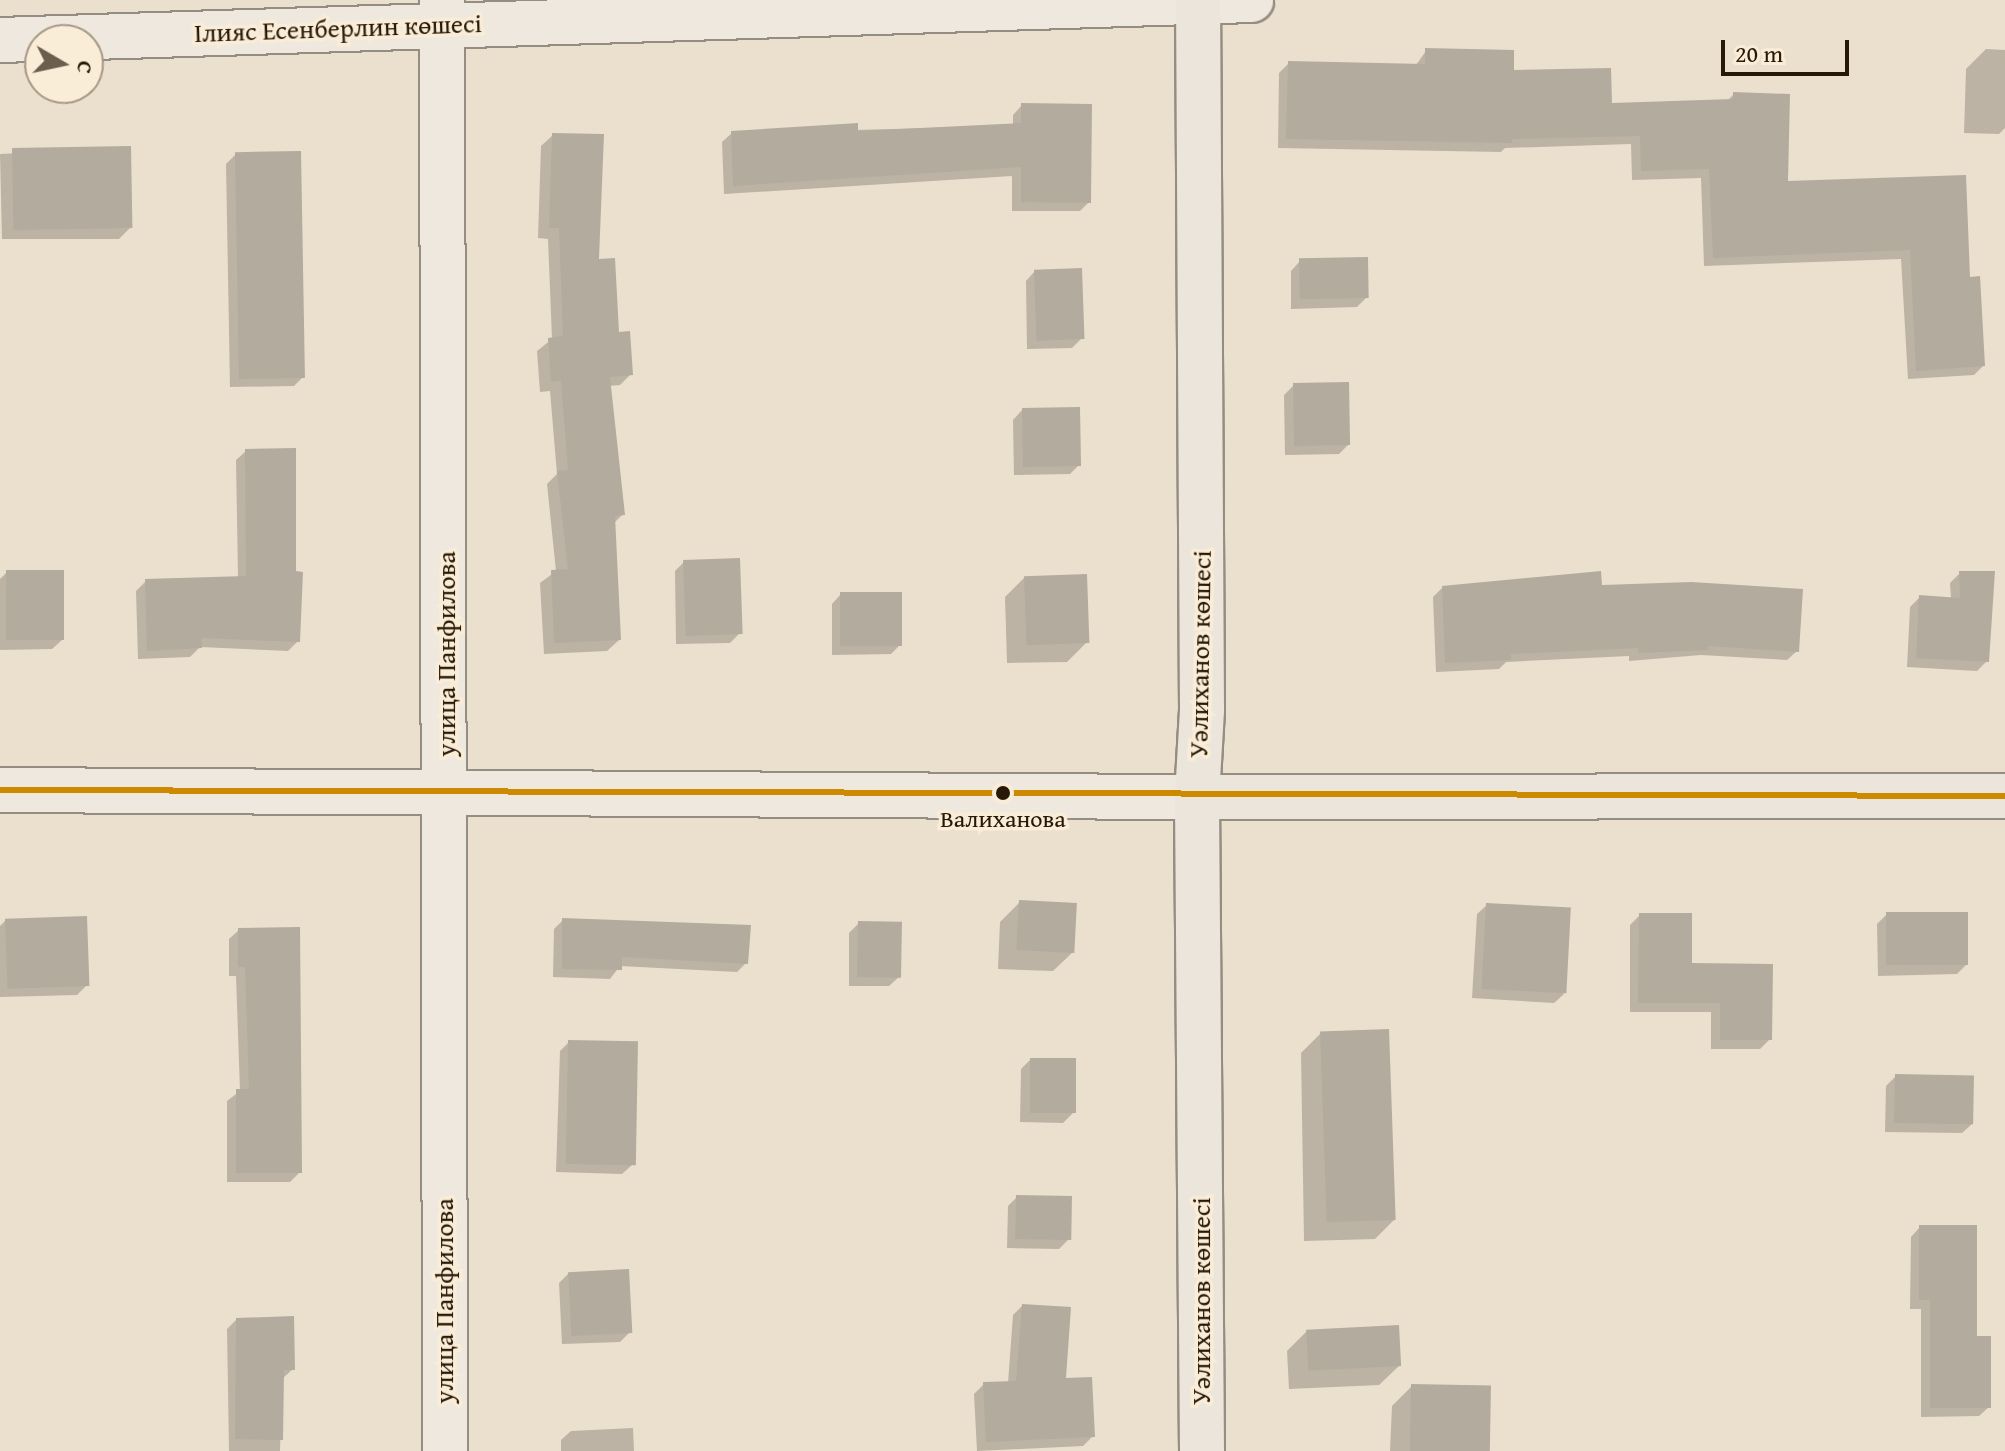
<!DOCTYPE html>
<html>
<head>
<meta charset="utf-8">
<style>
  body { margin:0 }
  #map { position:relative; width:2005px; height:1451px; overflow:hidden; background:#ebe0ce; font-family:"Gentium Book Plus",serif }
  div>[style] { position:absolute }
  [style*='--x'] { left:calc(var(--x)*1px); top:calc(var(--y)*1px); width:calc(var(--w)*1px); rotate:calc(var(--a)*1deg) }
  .shadow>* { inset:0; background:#0003 }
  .building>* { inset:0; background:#b3ab9e; transform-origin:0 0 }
  .roads { filter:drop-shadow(2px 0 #958d81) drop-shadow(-2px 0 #958d81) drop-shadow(0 2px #958d81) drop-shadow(0 -2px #958d81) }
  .minor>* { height:44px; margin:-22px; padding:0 22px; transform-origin:22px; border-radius:22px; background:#eee8df }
  .major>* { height:44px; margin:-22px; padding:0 22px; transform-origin:22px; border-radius:22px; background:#ebe5db }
  .highway>* { height:44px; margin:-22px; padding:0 22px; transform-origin:22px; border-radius:22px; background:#ebe5db }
  .bus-1>* { height:6px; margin:-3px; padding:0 3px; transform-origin:3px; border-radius:3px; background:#cd8a01 }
  .dots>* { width:22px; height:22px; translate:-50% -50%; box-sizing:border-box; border:4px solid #faedd7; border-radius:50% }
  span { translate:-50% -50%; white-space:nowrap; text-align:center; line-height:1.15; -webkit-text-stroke:7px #faedd7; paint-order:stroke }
  .bus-label { font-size:24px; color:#271807 }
  .street-label { font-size:26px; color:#271807 }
  .north { position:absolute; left:24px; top:24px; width:80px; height:80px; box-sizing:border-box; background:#faedd7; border:2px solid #a69884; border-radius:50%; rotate:99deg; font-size:22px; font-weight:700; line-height:32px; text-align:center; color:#271807 }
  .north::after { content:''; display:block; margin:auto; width:28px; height:36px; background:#6c5e4d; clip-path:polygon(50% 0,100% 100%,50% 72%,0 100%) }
  .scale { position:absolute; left:1721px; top:40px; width:128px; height:36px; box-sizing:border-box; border:4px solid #271807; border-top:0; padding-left:10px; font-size:24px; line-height:28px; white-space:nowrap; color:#271807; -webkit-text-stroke:6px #faedd7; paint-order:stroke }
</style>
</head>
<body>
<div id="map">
  <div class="shadow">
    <i style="clip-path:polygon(1986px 49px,2005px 50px,2005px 128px,1999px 134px,1964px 133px,1966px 69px)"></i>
    <i style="clip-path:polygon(1426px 51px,1610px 105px,1727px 101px,1734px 94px,1786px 183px,1968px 279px,1983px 366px,1974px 375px,1908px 379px,1901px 259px,1704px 266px,1701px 178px,1632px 180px,1631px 144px,1505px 148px,1501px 152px,1278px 148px,1279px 73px,1289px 63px,1416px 65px)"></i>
    <i style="clip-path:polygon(1022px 105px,1089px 202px,1080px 211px,1012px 211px,1012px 176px,724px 194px,722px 142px,732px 133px,1013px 126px,1013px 115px)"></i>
    <i style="clip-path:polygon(553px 135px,631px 374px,620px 385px,609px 386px,623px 514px,613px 524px,619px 640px,607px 651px,544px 654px,540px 583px,556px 571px,547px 484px,557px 474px,550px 391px,540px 392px,537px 351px,552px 339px,548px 239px,538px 238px,541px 146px)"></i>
    <i style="clip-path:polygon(129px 148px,131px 227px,119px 239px,2px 239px,0 154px)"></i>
    <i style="clip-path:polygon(236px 154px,303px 377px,294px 386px,230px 387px,226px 164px)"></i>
    <i style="clip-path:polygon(1300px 261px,1367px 297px,1357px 307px,1291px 309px,1291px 271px)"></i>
    <i style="clip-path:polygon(1035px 271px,1082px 338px,1072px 348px,1027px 349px,1026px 281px)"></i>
    <i style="clip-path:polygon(1294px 385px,1348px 445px,1339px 454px,1285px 455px,1284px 395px)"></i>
    <i style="clip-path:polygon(1022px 410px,1079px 465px,1070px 474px,1014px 475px,1013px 420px)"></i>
    <i style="clip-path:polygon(246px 451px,294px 573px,298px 641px,288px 651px,200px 647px,190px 657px,138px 659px,136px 591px,146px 581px,238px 578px,236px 460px)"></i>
    <i style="clip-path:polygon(684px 562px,740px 633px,730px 643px,676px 644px,675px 571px)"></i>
    <i style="clip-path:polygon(6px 573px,62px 640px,52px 649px,0 650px,0 579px)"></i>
    <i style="clip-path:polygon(1960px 573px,1987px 661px,1977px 671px,1907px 667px,1910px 607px,1920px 597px,1951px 599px,1950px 583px)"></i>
    <i style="clip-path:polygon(1025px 577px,1087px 642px,1067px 662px,1007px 663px,1005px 597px)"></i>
    <i style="clip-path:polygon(1600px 587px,1797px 651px,1787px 660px,1701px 655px,1629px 661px,1629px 656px,1506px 662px,1499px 669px,1436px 672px,1433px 597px,1442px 588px)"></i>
    <i style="clip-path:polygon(841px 594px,900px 645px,891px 654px,832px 655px,832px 604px)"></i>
    <i style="clip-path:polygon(1020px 902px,1073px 952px,1053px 971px,998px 969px,1000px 922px)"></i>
    <i style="clip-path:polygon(1487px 905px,1564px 994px,1554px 1003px,1472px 998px,1477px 914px)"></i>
    <i style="clip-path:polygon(1640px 915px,1770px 1039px,1760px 1049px,1711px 1049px,1711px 1012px,1630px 1012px,1630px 925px)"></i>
    <i style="clip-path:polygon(1886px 915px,1966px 965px,1957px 974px,1878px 976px,1877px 924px)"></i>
    <i style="clip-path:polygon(6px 920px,87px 985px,77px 995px,0 997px,0 926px)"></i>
    <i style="clip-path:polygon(563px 920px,746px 963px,737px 972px,620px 966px,610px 979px,553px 977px,554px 929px)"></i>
    <i style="clip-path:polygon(859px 923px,899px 977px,889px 986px,849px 986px,849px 933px)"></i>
    <i style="clip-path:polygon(239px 930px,300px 1172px,290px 1182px,227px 1182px,227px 1101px,240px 1091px,236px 976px,229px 976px,229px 939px)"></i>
    <i style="clip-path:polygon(1321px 1033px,1395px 1219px,1375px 1239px,1304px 1241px,1301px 1053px)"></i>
    <i style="clip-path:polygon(569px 1042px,632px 1165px,622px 1174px,556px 1172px,560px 1051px)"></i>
    <i style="clip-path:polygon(1030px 1060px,1073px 1113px,1063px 1123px,1020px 1122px,1021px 1069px)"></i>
    <i style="clip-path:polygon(1896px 1076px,1972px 1124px,1962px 1133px,1885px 1132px,1886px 1086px)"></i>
    <i style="clip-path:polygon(1017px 1197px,1069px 1239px,1059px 1249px,1007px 1248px,1008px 1206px)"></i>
    <i style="clip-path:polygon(1920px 1227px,1975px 1338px,1989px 1407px,1979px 1416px,1921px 1417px,1921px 1309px,1910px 1309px,1911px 1237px)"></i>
    <i style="clip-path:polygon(569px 1273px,630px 1332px,620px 1342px,562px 1344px,559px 1283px)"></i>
    <i style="clip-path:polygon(1022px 1306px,1093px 1436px,1083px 1446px,977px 1451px,974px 1394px,984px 1384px,1008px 1383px,1013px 1315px)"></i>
    <i style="clip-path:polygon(236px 1320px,293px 1369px,282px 1379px,280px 1451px,229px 1451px,227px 1329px)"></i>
    <i style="clip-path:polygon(1307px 1331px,1399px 1366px,1379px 1385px,1289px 1389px,1287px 1351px)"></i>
    <i style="clip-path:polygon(1412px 1386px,1488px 1451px,1390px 1451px,1392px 1406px)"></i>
    <i style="clip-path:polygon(633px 1428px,634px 1451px,561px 1451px,561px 1440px,571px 1431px)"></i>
  </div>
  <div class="building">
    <i style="clip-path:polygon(1425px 48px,1514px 50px,1514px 70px,1611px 68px,1612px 103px,1733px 99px,1733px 92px,1790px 94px,1788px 181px,1966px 175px,1970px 277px,1980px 276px,1985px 366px,1916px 371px,1910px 250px,1713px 258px,1709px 169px,1641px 171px,1640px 136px,1512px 139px,1512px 143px,1286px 139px,1288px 61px,1425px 64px)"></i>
    <i style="clip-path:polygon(1021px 103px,1092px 104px,1091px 203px,1021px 202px,1021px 167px,733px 186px,731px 131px,858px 123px,858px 131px,1021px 123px)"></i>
    <i style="clip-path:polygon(552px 133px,604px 134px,599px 259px,615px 258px,619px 332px,630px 331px,633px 375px,610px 377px,625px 515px,615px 516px,621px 640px,554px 643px,551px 570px,568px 569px,557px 471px,568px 470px,561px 381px,551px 382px,548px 338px,563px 336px,559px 228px,549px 228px)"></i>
    <i style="left:131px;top:146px;width:82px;height:119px;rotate:89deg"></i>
    <i style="left:301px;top:151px;width:227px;height:66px;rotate:89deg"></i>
    <i style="left:1368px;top:257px;width:41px;height:69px;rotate:89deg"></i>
    <i style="left:1082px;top:268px;width:71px;height:48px;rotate:88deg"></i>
    <i style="left:1349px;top:382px;width:63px;height:56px;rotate:89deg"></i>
    <i style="left:1080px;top:407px;width:59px;height:58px;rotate:89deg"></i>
    <i style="clip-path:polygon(296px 448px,296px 571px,303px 572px,300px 642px,201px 638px,202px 648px,147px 651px,145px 579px,246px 576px,245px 449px)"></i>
    <i style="left:740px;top:558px;width:76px;height:57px;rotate:88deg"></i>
    <i style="left:64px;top:570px;width:70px;height:58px;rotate:90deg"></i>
    <i style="clip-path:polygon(1601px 571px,1602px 585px,1691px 582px,1803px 589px,1799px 652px,1708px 646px,1709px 650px,1638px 653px,1638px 648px,1511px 654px,1511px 660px,1445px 663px,1442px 586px)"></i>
    <i style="clip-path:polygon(1959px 571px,1995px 571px,1989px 662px,1916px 658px,1919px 595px,1960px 598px)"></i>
    <i style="left:1087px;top:574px;width:69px;height:63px;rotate:88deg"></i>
    <i style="left:840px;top:592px;width:62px;height:54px"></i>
    <i style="left:1019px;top:900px;width:58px;height:50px;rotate:3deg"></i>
    <i style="left:1486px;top:903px;width:85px;height:86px;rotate:3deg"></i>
    <i style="left:1968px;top:912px;width:53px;height:82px;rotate:90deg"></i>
    <i style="clip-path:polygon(1639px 913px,1692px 913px,1692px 963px,1773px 964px,1772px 1040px,1720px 1040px,1720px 1003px,1638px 1003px)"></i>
    <i style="left:87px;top:916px;width:70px;height:82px;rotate:88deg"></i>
    <i style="clip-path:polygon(562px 918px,751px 925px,748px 964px,622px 957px,622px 970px,562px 969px)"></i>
    <i style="left:858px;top:921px;width:44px;height:56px;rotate:1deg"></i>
    <i style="clip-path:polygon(300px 927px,302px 1173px,236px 1173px,236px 1089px,249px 1089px,245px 967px,238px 967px,238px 928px)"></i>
    <i style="left:1389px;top:1029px;width:191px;height:69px;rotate:88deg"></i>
    <i style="left:568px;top:1040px;width:70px;height:124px;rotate:1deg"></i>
    <i style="left:1030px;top:1058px;width:46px;height:55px"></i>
    <i style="left:1895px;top:1074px;width:79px;height:49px;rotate:1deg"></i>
    <i style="left:1016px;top:1195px;width:56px;height:44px;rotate:1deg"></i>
    <i style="clip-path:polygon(1919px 1225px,1977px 1225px,1977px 1336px,1991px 1336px,1991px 1408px,1930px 1408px,1930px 1300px,1919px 1300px)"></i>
    <i style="left:629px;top:1269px;width:64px;height:61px;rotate:87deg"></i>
    <i style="clip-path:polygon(1022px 1304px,1071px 1307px,1066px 1378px,1092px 1377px,1095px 1437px,986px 1442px,983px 1382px,1016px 1381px)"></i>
    <i style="clip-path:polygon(294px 1316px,295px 1370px,284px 1370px,283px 1440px,235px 1439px,236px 1318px)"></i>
    <i style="left:1399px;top:1325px;width:41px;height:93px;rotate:87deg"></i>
    <i style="left:1411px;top:1384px;width:80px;height:67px;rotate:1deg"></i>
  </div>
  <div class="roads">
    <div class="minor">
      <i style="--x:442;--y:0;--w:1451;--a:89.88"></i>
      <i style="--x:0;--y:40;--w:1252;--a:-1.83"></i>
      <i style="--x:0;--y:790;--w:1197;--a:0.34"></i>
    </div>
    <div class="major">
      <i style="--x:1197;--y:797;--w:88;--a:-86.7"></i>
      <i style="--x:1202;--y:709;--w:709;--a:-90.32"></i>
    </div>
    <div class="highway">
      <i style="--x:1202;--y:1451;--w:654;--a:-90.44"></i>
      <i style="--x:1197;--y:797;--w:808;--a:-0.07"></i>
    </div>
  </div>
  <div class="bus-1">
    <i style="--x:0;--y:790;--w:2005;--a:0.17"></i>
  </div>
  <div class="dots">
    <i style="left:1003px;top:793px;background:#271807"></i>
  </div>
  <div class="bus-label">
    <span style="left:1003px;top:819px">Валиханова</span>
  </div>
  <div class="street-label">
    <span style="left:338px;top:28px;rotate:-2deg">Ілияс Есенберлин көшесі</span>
    <span style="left:446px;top:654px;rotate:-90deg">улица Панфилова</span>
    <span style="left:1200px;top:654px;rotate:-89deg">Уәлиханов көшесі</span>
    <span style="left:444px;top:1301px;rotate:-90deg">улица Панфилова</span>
    <span style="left:1201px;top:1301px;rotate:-90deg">Уәлиханов көшесі</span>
  </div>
  <div class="north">С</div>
  <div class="scale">20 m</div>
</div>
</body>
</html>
